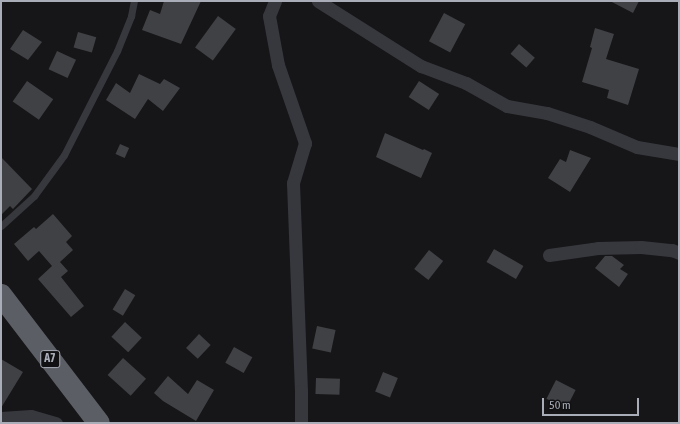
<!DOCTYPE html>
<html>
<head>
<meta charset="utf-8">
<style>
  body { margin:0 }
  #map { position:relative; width:680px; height:424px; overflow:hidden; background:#161618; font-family:"Asap Condensed",sans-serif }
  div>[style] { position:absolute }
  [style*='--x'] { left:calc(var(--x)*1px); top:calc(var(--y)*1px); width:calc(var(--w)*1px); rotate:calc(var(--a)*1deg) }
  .building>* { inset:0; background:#404145; transform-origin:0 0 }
  .service>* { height:7px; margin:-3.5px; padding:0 3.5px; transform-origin:3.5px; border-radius:3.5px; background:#37383d }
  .minor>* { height:13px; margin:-6.5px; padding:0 6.5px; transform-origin:6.5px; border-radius:6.5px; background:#37383d }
  .trunk>* { height:22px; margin:-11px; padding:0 11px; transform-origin:11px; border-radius:11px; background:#5b5e65 }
  span { translate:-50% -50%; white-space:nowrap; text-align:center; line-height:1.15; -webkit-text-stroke:3px #111113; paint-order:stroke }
  .shield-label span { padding:1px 3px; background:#111113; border:1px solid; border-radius:3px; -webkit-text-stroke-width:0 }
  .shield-label { font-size:12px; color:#a8adb8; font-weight:700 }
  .frame { position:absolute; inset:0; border:2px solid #a8adb8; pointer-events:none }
  .scale { position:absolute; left:542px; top:398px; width:97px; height:18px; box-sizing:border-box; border:2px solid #a8adb8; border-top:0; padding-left:5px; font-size:12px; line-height:14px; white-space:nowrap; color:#a8adb8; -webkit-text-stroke:3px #111113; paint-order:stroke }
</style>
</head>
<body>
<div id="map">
  <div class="building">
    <i style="clip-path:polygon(164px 1px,201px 1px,181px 44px,142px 30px,150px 10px,160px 14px)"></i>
    <i style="clip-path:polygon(610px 1px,639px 1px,633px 13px)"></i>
    <i style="left:444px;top:13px;width:24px;height:32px;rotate:28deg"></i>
    <i style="left:218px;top:16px;width:22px;height:39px;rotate:36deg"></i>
    <i style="clip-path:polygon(595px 28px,614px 34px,606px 59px,639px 69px,628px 105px,607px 98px,609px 90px,582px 82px,592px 48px,590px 47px)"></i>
    <i style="clip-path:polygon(23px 30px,42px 42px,28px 60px,10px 49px)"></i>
    <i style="left:78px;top:32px;width:19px;height:16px;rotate:16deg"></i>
    <i style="left:519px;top:44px;width:21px;height:13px;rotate:41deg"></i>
    <i style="left:57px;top:51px;width:21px;height:20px;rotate:25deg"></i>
    <i style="clip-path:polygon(139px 74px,160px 84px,164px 79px,180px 88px,163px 111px,148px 99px,135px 119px,106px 100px,116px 83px,130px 93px)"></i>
    <i style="left:27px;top:81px;width:32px;height:25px;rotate:35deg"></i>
    <i style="left:419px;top:81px;width:24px;height:19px;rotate:33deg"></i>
    <i style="clip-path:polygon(385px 133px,423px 150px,424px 149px,432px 153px,421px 178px,376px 157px)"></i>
    <i style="left:120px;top:144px;width:10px;height:11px;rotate:24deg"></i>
    <i style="clip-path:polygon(570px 150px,591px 158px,570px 192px,548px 178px,560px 159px,566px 162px)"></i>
    <i style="clip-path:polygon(1px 157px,32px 189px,13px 209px,10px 206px,1px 215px)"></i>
    <i style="clip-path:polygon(53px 214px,72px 236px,66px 242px,73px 250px,60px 262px,68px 271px,61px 277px,84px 306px,71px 317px,38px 279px,52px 266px,39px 251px,28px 261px,14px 244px,34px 227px,36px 229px)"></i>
    <i style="left:494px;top:249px;width:34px;height:15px;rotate:30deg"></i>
    <i style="left:429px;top:250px;width:18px;height:24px;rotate:38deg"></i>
    <i style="clip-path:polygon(605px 256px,612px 256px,624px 265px,620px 269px,628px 274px,619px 287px,595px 268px)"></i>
    <i style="left:125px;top:289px;width:12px;height:24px;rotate:31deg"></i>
    <i style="left:125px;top:322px;width:23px;height:20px;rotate:43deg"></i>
    <i style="left:317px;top:326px;width:19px;height:23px;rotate:12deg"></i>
    <i style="left:199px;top:334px;width:16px;height:19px;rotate:43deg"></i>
    <i style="left:234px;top:347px;width:21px;height:18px;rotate:29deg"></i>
    <i style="left:123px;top:358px;width:31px;height:23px;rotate:42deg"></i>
    <i style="clip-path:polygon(1px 359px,23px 372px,1px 408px)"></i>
    <i style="left:383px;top:372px;width:16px;height:21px;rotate:22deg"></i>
    <i style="clip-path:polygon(168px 376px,188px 394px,197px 380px,214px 390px,196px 421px,163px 401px,154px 393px)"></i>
    <i style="left:316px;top:378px;width:24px;height:16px;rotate:2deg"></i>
    <i style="left:556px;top:380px;width:22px;height:21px;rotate:27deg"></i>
  </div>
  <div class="service">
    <i style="--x:1;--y:226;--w:45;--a:-42.3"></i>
    <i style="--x:34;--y:196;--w:51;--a:-53.8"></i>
    <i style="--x:64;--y:155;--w:117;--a:-63"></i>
    <i style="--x:117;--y:51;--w:38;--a:-68"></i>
    <i style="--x:131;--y:16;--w:15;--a:-79"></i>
  </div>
  <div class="minor">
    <i style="--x:275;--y:1;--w:16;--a:112"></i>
    <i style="--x:269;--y:16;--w:50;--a:79.6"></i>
    <i style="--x:278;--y:65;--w:83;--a:70.9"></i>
    <i style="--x:305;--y:143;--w:42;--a:106.7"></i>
    <i style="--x:293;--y:183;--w:208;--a:87.8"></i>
    <i style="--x:301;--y:391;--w:32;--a:90"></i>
    <i style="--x:318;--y:1;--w:122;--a:32.3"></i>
    <i style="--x:421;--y:66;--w:48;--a:20.7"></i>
    <i style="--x:466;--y:83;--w:47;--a:29.3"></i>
    <i style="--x:507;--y:106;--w:41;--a:9.9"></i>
    <i style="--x:547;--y:113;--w:45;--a:18"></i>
    <i style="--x:590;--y:127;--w:51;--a:23.1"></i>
    <i style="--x:637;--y:147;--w:43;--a:9.5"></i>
    <i style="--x:549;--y:255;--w:49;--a:-8.1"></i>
    <i style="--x:598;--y:248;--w:43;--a:-1.3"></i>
    <i style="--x:641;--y:247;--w:31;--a:6"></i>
    <i style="--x:672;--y:250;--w:8;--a:23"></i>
    <i style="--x:1;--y:418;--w:30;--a:-4"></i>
    <i style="--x:31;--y:416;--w:26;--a:16"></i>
  </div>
  <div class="trunk">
    <i style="--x:1;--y:295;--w:161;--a:52.6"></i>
  </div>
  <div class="shield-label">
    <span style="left:50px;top:359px">A7</span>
  </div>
  <div class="frame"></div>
  <div class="scale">50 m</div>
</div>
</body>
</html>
